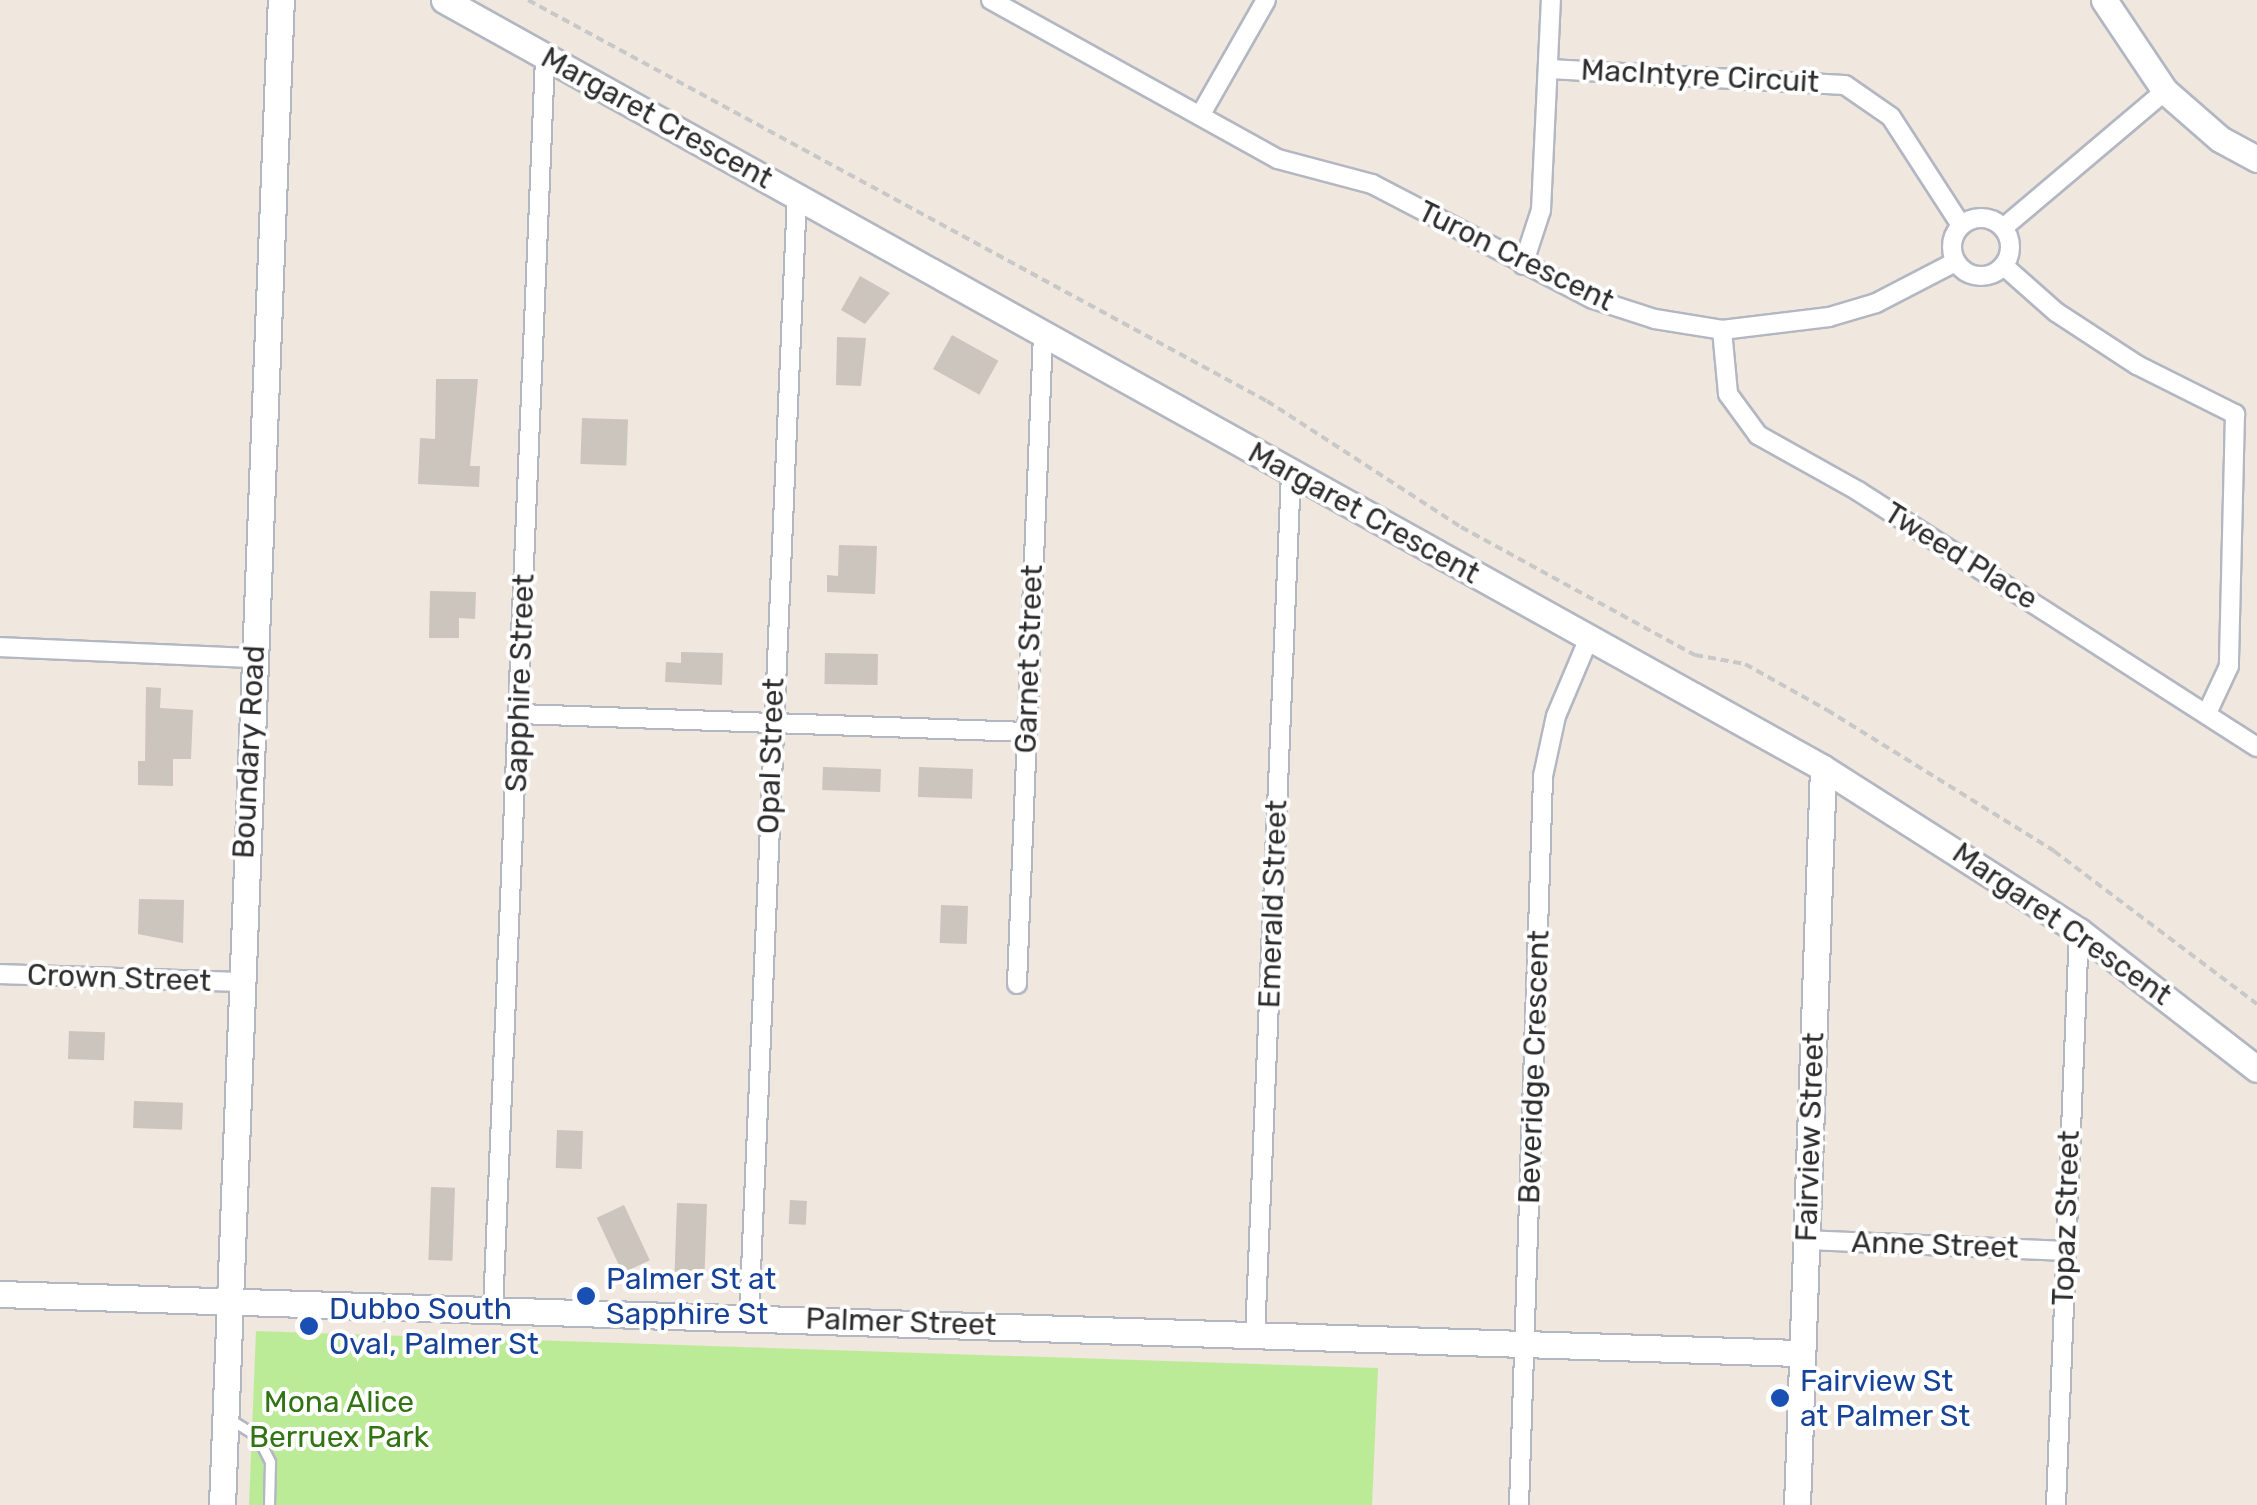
<!DOCTYPE html>
<html>
<head>
<meta charset="utf-8">
<style>
  body { margin:0 }
  #map { position:relative; width:2257px; height:1505px; overflow:hidden; background:#f0e7df; font-family:Rubik,sans-serif }
  div>[style] { position:absolute }
  [style*='--x'] { left:calc(var(--x)*1px); top:calc(var(--y)*1px); width:calc(var(--w)*1px); rotate:calc(var(--a)*1deg) }
  .green>* { inset:0; background:#bceb97 }
  .building>* { inset:0; background:#cbc5bd; transform-origin:0 0 }
  .path>* { height:4px; margin-top:-2px; transform-origin:0; background:repeating-linear-gradient(90deg,#c8c8c8 0 8px,transparent 0 13px) }
  .roads { filter:drop-shadow(2px 0 #b3b7c2) drop-shadow(-2px 0 #b3b7c2) drop-shadow(0 2px #b3b7c2) drop-shadow(0 -2px #b3b7c2) }
  .lane>* { height:9px; margin:-4.5px; padding:0 4.5px; transform-origin:4.5px; border-radius:4.5px; background:#fff }
  .street>* { height:18px; margin:-9px; padding:0 9px; transform-origin:9px; border-radius:9px; background:#fff }
  .street>.ring { margin:-9px; padding:0; box-sizing:content-box; background:none; border:18px solid #fff; border-radius:50% }
  .secondary>* { height:25px; margin:-12.5px; padding:0 12.5px; transform-origin:12.5px; border-radius:12.5px; background:#fff }
  .dots>* { width:28px; height:28px; translate:-50% -50%; box-sizing:border-box; border:5px solid #fff; border-radius:50% }
  span { translate:-50% -50%; white-space:nowrap; text-align:center; line-height:1.15; -webkit-text-stroke:8px #fff; paint-order:stroke }
  .street-label { font-size:30px; color:#2d2d2d }
  .transit-label { font-size:30px; color:#164399 }
  .left { translate:0 -50%; text-align:left }
  .park-label { font-size:30px; color:#327414 }
</style>
</head>
<body>
<div id="map">
  <div class="green">
    <i style="clip-path:polygon(256px 1331px,1378px 1368px,1372px 1505px,249px 1505px)"></i>
  </div>
  <div class="building">
    <i style="clip-path:polygon(860px 276px,890px 293px,865px 324px,841px 310px)"></i>
    <i style="left:952px;top:335px;width:53px;height:39px;rotate:29deg"></i>
    <i style="clip-path:polygon(837px 337px,866px 338px,861px 386px,836px 385px)"></i>
    <i style="clip-path:polygon(436px 379px,478px 379px,470px 466px,480px 466px,479px 487px,418px 484px,420px 438px,435px 439px)"></i>
    <i style="left:582px;top:418px;width:46px;height:46px;rotate:2deg"></i>
    <i style="clip-path:polygon(839px 545px,877px 546px,875px 594px,827px 592px,827px 575px,838px 576px)"></i>
    <i style="clip-path:polygon(430px 591px,476px 592px,475px 619px,459px 618px,459px 638px,429px 638px)"></i>
    <i style="clip-path:polygon(681px 652px,723px 653px,722px 685px,665px 682px,666px 662px,681px 663px)"></i>
    <i style="left:825px;top:653px;width:53px;height:31px;rotate:1deg"></i>
    <i style="clip-path:polygon(146px 687px,161px 688px,160px 708px,193px 710px,191px 759px,173px 759px,173px 786px,138px 785px,138px 761px,145px 761px)"></i>
    <i style="left:823px;top:767px;width:58px;height:23px;rotate:2deg"></i>
    <i style="left:919px;top:767px;width:54px;height:30px;rotate:2deg"></i>
    <i style="clip-path:polygon(139px 899px,184px 900px,183px 943px,138px 934px)"></i>
    <i style="left:941px;top:905px;width:27px;height:38px;rotate:2deg"></i>
    <i style="left:69px;top:1031px;width:36px;height:28px;rotate:2deg"></i>
    <i style="left:134px;top:1101px;width:49px;height:27px;rotate:2deg"></i>
    <i style="left:557px;top:1130px;width:26px;height:38px;rotate:2deg"></i>
    <i style="left:431px;top:1187px;width:24px;height:73px;rotate:2deg"></i>
    <i style="left:790px;top:1200px;width:17px;height:24px;rotate:3deg"></i>
    <i style="left:677px;top:1203px;width:30px;height:69px;rotate:2deg"></i>
    <i style="left:624px;top:1205px;width:61px;height:30px;rotate:65deg"></i>
  </div>
  <div class="path">
    <i style="--x:528;--y:0;--w:841;--a:28.49"></i>
    <i style="--x:1267;--y:401;--w:231;--a:33"></i>
    <i style="--x:1461;--y:527;--w:267;--a:28.7"></i>
    <i style="--x:1695;--y:655;--w:51;--a:10.2"></i>
    <i style="--x:1745;--y:664;--w:94;--a:29.3"></i>
    <i style="--x:1827;--y:710;--w:267;--a:31.8"></i>
    <i style="--x:2054;--y:851;--w:254;--a:37"></i>
  </div>
  <div class="roads">
    <div class="lane">
      <i style="--x:228;--y:1418;--w:34;--a:32"></i>
      <i style="--x:257;--y:1436;--w:29;--a:63"></i>
      <i style="--x:270;--y:1462;--w:43;--a:91.3"></i>
    </div>
    <div class="street">
      <i style="--x:991;--y:0;--w:328;--a:29"></i>
      <i style="--x:1278;--y:159;--w:97;--a:14.9"></i>
      <i style="--x:1372;--y:184;--w:249;--a:27.5"></i>
      <i style="--x:1593;--y:299;--w:65;--a:17.9"></i>
      <i style="--x:1655;--y:319;--w:68;--a:9.3"></i>
      <i style="--x:1722;--y:330;--w:108;--a:-6.9"></i>
      <i style="--x:1829;--y:317;--w:49;--a:-16.6"></i>
      <i style="--x:1876;--y:303;--w:89;--a:-27.4"></i>
      <i style="--x:1549;--y:69;--w:296;--a:3.1"></i>
      <i style="--x:1845;--y:85;--w:56;--a:34.8"></i>
      <i style="--x:1891;--y:117;--w:129;--a:57.1"></i>
      <i style="--x:1201;--y:114;--w:131;--a:-60.3"></i>
      <i class="ring" style="left:1952px;top:218px;width:40px;height:40px"></i>
      <i style="--x:2003;--y:228;--w:212;--a:-40.2"></i>
      <i style="--x:1523;--y:265;--w:58;--a:-71.9"></i>
      <i style="--x:1541;--y:210;--w:210;--a:-87.3"></i>
      <i style="--x:2004;--y:266;--w:69;--a:41.5"></i>
      <i style="--x:2056;--y:312;--w:97;--a:33.2"></i>
      <i style="--x:2137;--y:365;--w:110;--a:26.6"></i>
      <i style="--x:2235;--y:414;--w:252;--a:91.4"></i>
      <i style="--x:2229;--y:666;--w:50;--a:115"></i>
      <i style="--x:1722;--y:330;--w:64;--a:84.6"></i>
      <i style="--x:1728;--y:394;--w:51;--a:53.8"></i>
      <i style="--x:1758;--y:435;--w:115;--a:29.2"></i>
      <i style="--x:1858;--y:491;--w:474;--a:32.7"></i>
      <i style="--x:0;--y:647;--w:253;--a:2.5"></i>
      <i style="--x:519;--y:714;--w:507;--a:2.03"></i>
      <i style="--x:0;--y:974;--w:239;--a:1.9"></i>
      <i style="--x:1017;--y:984;--w:651;--a:-87.71"></i>
      <i style="--x:1806;--y:1240;--w:258;--a:2.4"></i>
      <i style="--x:493;--y:1310;--w:1254;--a:-87.62"></i>
      <i style="--x:749;--y:1317;--w:1123;--a:-87.55"></i>
      <i style="--x:1255;--y:1336;--w:865;--a:-87.61"></i>
      <i style="--x:1519;--y:1505;--w:729;--a:-88.11"></i>
      <i style="--x:1543;--y:776;--w:61;--a:-77.8"></i>
      <i style="--x:1556;--y:716;--w:85;--a:-67.1"></i>
      <i style="--x:2056;--y:1505;--w:574;--a:-87.71"></i>
    </div>
    <div class="secondary">
      <i style="--x:444;--y:0;--w:1578;--a:29.11"></i>
      <i style="--x:1823;--y:768;--w:303;--a:32.5"></i>
      <i style="--x:2079;--y:931;--w:225;--a:37.8"></i>
      <i style="--x:2104;--y:0;--w:110;--a:56.2"></i>
      <i style="--x:2165;--y:91;--w:73;--a:41.1"></i>
      <i style="--x:2220;--y:139;--w:42;--a:28.4"></i>
      <i style="--x:0;--y:1294;--w:1802;--a:1.88"></i>
      <i style="--x:222;--y:1505;--w:1506;--a:-87.76"></i>
      <i style="--x:1797;--y:1505;--w:737;--a:-87.98"></i>
    </div>
  </div>
  <div class="dots">
    <i style="left:586px;top:1296px;background:#1a4fb4"></i>
    <i style="left:309px;top:1326px;background:#1a4fb4"></i>
    <i style="left:1780px;top:1398px;background:#1a4fb4"></i>
  </div>
  <div class="street-label">
    <span style="left:1700px;top:76px;rotate:3deg">MacIntyre Circuit</span>
    <span style="left:657px;top:118px;rotate:29deg">Margaret Crescent</span>
    <span style="left:1516px;top:256px;rotate:26deg">Turon Crescent</span>
    <span style="left:1364px;top:513px;rotate:29deg">Margaret Crescent</span>
    <span style="left:1961px;top:556px;rotate:32deg">Tweed Place</span>
    <span style="left:1029px;top:659px;rotate:-88deg">Garnet Street</span>
    <span style="left:520px;top:683px;rotate:-88deg">Sapphire Street</span>
    <span style="left:249px;top:752px;rotate:-87deg">Boundary Road</span>
    <span style="left:771px;top:756px;rotate:-88deg">Opal Street</span>
    <span style="left:1273px;top:904px;rotate:-88deg">Emerald Street</span>
    <span style="left:2062px;top:924px;rotate:35deg">Margaret Crescent</span>
    <span style="left:119px;top:978px;rotate:2deg">Crown Street</span>
    <span style="left:1534px;top:1067px;rotate:-88deg">Beveridge Crescent</span>
    <span style="left:1810px;top:1137px;rotate:-88deg">Fairview Street</span>
    <span style="left:2066px;top:1218px;rotate:-88deg">Topaz Street</span>
    <span style="left:1935px;top:1245px;rotate:2deg">Anne Street</span>
    <span style="left:901px;top:1322px;rotate:2deg">Palmer Street</span>
  </div>
  <div class="transit-label">
    <span class="left" style="left:606px;top:1296px">Palmer St at<br>Sapphire St</span>
    <span class="left" style="left:329px;top:1326px">Dubbo South<br>Oval, Palmer St</span>
    <span class="left" style="left:1800px;top:1398px">Fairview St<br>at Palmer St</span>
  </div>
  <div class="park-label">
    <span style="left:339px;top:1419px">Mona Alice<br>Berruex Park</span>
  </div>
</div>
</body>
</html>
